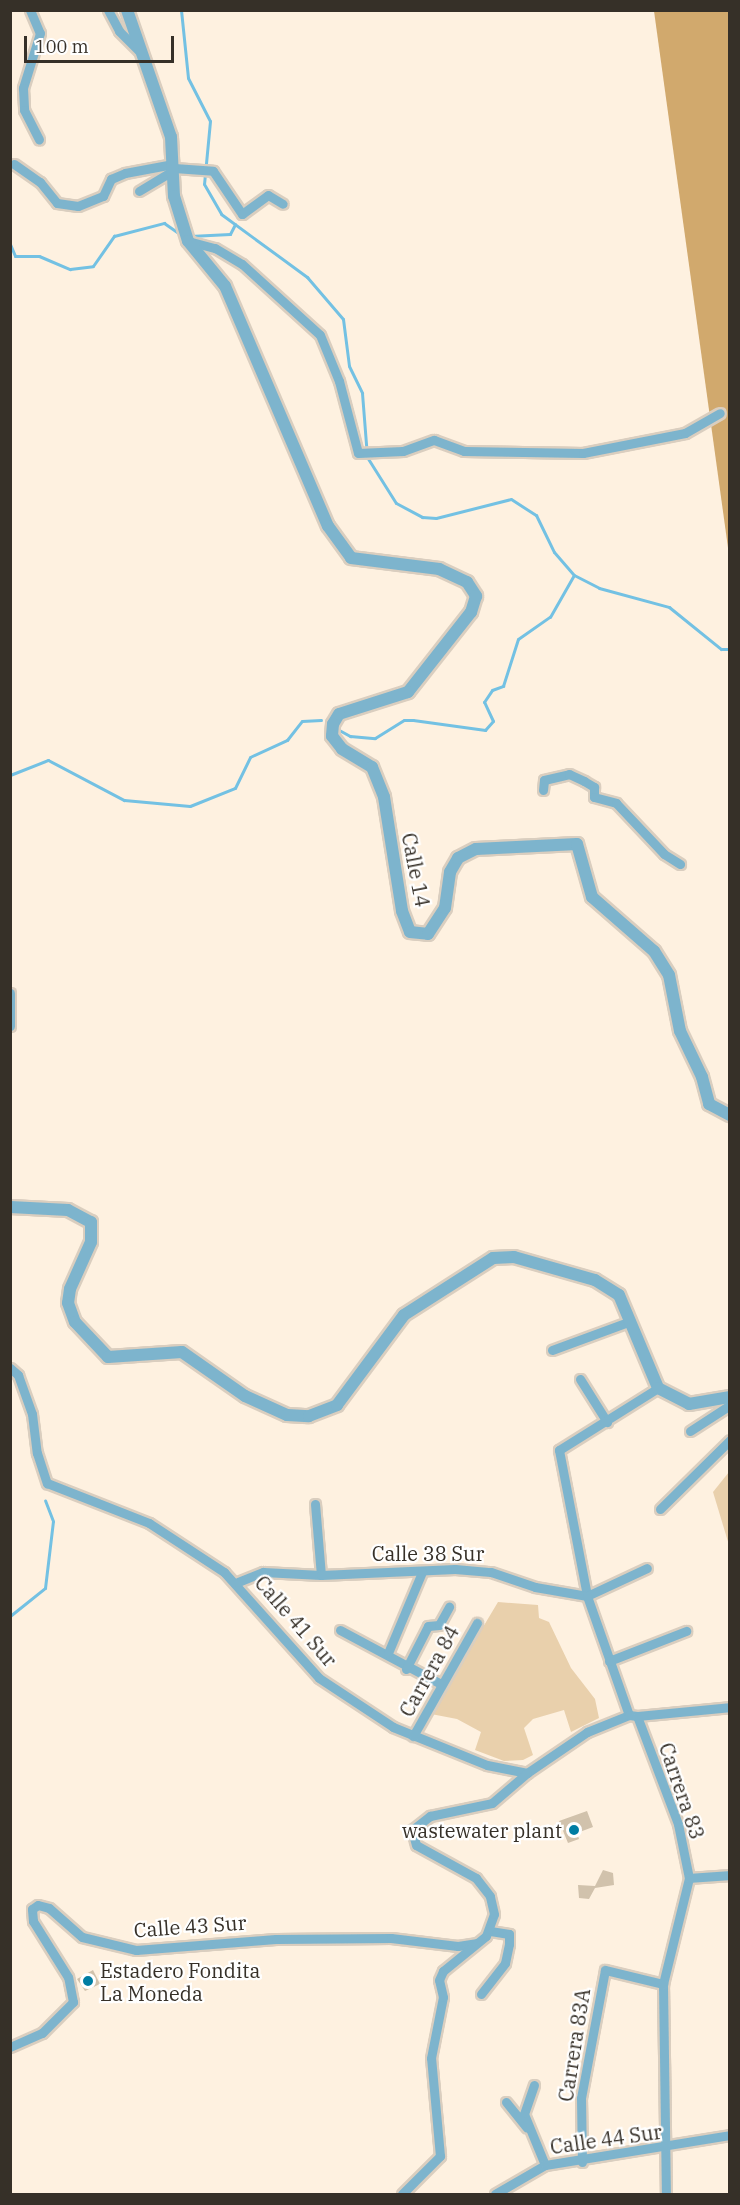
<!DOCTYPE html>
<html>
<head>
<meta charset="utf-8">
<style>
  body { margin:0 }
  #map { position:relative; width:740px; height:2205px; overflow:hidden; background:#fef1e0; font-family:"IBM Plex Serif",serif }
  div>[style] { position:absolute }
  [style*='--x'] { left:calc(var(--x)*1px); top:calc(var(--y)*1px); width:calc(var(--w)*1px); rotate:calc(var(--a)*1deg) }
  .green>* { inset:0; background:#e9d0ac }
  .forest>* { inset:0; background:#d1a96d }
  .stream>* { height:3px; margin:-1.5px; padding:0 1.5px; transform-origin:1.5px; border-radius:1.5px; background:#73c1e3 }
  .building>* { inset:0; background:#d1c2ac }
  .roads { filter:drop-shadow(2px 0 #dacebf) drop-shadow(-2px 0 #dacebf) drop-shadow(0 2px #dacebf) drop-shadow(0 -2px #dacebf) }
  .minor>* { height:9px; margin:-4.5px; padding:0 4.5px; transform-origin:4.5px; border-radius:4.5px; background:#7db4cd }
  .tertiary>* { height:12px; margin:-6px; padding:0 6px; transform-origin:6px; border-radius:6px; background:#7db4cd }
  .dots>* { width:16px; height:16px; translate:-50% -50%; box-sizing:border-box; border:3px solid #fff; border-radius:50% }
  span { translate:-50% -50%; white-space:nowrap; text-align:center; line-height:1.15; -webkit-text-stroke:4.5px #fff; paint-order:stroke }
  .street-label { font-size:20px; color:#363028 }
  .poi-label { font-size:20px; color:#363028 }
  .right { translate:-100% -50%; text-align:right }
  .left { translate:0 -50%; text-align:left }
  .frame { position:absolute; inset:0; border:12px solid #363028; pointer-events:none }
  .scale { position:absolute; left:24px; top:36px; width:150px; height:27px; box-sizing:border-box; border:3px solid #363028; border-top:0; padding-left:8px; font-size:18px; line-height:21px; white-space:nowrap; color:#363028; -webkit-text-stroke:4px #fff; paint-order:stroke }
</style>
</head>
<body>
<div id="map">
  <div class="green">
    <i style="clip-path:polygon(729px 1472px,730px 1472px,729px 1545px,713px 1492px)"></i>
    <i style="clip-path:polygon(498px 1602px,538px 1605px,539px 1618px,549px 1622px,571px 1668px,595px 1699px,599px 1718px,571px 1732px,564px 1710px,533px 1719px,524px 1728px,533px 1755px,523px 1760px,504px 1761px,475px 1750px,481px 1732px,457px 1719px,431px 1714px)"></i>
  </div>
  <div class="forest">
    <i style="clip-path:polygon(654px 11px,729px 11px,729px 555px)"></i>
  </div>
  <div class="stream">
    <i style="--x:181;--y:10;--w:68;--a:84.1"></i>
    <i style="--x:188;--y:78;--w:48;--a:62.9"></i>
    <i style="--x:210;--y:121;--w:63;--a:95.4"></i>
    <i style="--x:204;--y:184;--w:34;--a:60"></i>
    <i style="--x:221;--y:214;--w:107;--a:36.2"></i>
    <i style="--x:307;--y:277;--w:55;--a:49.4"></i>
    <i style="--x:343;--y:319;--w:47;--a:82.7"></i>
    <i style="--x:349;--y:366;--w:30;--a:64"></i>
    <i style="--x:362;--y:393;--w:64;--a:85.5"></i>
    <i style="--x:367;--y:457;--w:54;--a:57.8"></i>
    <i style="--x:396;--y:503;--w:30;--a:28"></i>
    <i style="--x:422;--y:517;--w:14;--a:4"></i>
    <i style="--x:436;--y:518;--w:77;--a:-14.2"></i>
    <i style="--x:511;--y:499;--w:30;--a:33"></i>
    <i style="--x:536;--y:515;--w:41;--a:64.1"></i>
    <i style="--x:554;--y:552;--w:30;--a:49"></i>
    <i style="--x:574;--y:575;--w:28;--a:27"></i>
    <i style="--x:599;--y:588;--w:73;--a:15.2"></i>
    <i style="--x:669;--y:607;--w:67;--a:38.9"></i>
    <i style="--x:721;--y:649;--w:9;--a:0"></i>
    <i style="--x:190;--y:236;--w:40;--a:-2.9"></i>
    <i style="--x:230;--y:234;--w:11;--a:-63"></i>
    <i style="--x:10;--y:244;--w:13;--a:67"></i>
    <i style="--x:15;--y:256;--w:24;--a:0"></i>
    <i style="--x:39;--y:256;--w:34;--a:23"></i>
    <i style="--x:70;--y:269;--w:23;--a:-7"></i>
    <i style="--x:93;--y:266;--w:37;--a:-55"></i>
    <i style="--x:114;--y:236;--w:52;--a:-14.6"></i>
    <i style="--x:164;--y:223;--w:21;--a:35"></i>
    <i style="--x:339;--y:730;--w:13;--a:29"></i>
    <i style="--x:350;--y:736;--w:25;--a:5"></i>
    <i style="--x:375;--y:738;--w:34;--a:-32"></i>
    <i style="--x:404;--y:720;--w:9;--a:0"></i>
    <i style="--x:413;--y:720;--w:73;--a:7.9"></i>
    <i style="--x:485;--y:730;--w:12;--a:-48"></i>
    <i style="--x:493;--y:721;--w:21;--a:-115"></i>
    <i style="--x:484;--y:702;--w:14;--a:-56"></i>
    <i style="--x:492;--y:690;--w:12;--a:-20"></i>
    <i style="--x:503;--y:686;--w:49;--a:-72.3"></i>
    <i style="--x:518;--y:639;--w:39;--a:-35"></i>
    <i style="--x:550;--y:617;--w:48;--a:-60.3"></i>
    <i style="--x:10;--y:775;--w:41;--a:-21.5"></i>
    <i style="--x:48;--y:760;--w:86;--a:27.8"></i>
    <i style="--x:124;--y:800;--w:66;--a:5.2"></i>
    <i style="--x:190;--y:806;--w:48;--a:-21.8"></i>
    <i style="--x:235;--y:788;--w:34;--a:-64"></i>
    <i style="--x:250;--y:757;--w:41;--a:-24.7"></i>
    <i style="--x:287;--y:740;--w:24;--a:-52"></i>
    <i style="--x:302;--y:721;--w:19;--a:-3"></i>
    <i style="--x:10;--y:1616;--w:45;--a:-38.7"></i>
    <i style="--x:45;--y:1588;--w:67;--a:-83.2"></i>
    <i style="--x:53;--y:1521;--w:22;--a:-111"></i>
  </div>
  <div class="building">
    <i style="clip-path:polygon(587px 1811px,593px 1827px,577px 1833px,579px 1839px,568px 1843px,559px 1821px)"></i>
    <i style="clip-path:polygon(603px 1870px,613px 1873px,614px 1885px,595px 1888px,589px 1899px,579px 1898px,578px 1885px,595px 1886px)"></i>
    <i style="clip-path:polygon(93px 1970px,100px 1984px,85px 1991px,77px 1979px)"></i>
  </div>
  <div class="roads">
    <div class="minor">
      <i style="--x:30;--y:10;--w:25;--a:67"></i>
      <i style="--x:40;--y:33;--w:58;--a:107.2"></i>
      <i style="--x:23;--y:88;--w:22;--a:87"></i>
      <i style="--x:24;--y:110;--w:33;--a:63"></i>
      <i style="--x:108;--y:10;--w:24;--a:62"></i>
      <i style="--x:119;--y:31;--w:33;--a:45"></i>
      <i style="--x:14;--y:164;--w:32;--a:35"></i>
      <i style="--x:40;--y:182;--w:27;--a:51"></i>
      <i style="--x:57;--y:203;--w:21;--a:8"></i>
      <i style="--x:78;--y:206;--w:27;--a:-22"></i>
      <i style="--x:103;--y:196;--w:19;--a:-65"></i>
      <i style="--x:111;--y:179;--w:15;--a:-23"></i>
      <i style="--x:125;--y:173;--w:49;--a:-10.6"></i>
      <i style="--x:174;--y:168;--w:39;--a:4"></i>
      <i style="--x:213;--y:171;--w:52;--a:56"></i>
      <i style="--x:242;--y:214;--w:32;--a:-36"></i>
      <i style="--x:268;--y:195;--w:17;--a:31"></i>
      <i style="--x:139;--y:191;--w:41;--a:-31"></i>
      <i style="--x:188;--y:241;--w:28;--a:15"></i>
      <i style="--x:215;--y:248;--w:31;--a:31"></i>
      <i style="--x:242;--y:264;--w:105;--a:42.3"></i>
      <i style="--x:320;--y:335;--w:50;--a:67.6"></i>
      <i style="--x:339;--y:381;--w:74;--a:75.2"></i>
      <i style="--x:358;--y:453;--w:45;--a:-2.5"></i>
      <i style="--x:403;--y:451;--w:33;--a:-20"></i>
      <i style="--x:434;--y:440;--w:32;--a:20"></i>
      <i style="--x:464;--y:451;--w:119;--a:1"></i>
      <i style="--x:583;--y:453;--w:104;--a:-11.1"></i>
      <i style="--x:685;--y:433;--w:40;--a:-29.7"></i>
      <i style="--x:543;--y:790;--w:10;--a:-84"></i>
      <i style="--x:544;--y:780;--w:26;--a:-13"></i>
      <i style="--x:569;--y:774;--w:17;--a:25"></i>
      <i style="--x:584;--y:781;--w:12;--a:31"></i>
      <i style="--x:594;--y:787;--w:10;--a:90"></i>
      <i style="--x:594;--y:797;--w:23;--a:15"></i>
      <i style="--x:616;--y:803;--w:70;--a:46.7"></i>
      <i style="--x:664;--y:854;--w:19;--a:32"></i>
      <i style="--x:10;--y:993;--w:33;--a:90"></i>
      <i style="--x:552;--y:1350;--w:84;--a:-20.2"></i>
      <i style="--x:10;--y:1368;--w:11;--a:41"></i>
      <i style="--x:18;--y:1375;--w:41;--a:70.3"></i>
      <i style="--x:32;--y:1414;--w:39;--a:83"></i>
      <i style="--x:37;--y:1453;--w:32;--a:72"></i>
      <i style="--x:47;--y:1483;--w:110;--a:21.4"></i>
      <i style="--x:149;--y:1523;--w:90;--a:33.2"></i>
      <i style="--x:224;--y:1572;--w:142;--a:48.1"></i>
      <i style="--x:319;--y:1678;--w:89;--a:33.5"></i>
      <i style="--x:393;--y:1727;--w:101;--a:22"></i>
      <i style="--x:487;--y:1765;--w:41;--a:11.3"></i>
      <i style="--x:527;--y:1773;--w:73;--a:-34.3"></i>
      <i style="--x:587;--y:1732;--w:45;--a:-22"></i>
      <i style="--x:580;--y:1379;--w:51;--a:57.9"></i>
      <i style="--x:658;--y:1388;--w:117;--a:147.9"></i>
      <i style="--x:559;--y:1450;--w:149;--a:79.1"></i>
      <i style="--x:587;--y:1596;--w:126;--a:70.6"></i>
      <i style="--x:629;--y:1715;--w:8;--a:7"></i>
      <i style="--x:637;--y:1716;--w:116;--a:69.2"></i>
      <i style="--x:678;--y:1824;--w:55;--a:78.5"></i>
      <i style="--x:689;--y:1878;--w:109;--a:103.8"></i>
      <i style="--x:663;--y:1984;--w:210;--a:89.2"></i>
      <i style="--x:690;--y:1431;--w:48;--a:-33"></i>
      <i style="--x:315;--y:1504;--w:71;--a:85.2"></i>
      <i style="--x:660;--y:1509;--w:98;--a:-44.6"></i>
      <i style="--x:238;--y:1582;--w:27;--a:-22"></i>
      <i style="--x:263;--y:1572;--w:58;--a:3"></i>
      <i style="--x:321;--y:1575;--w:134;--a:-2.6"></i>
      <i style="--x:455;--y:1569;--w:36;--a:5"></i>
      <i style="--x:491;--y:1572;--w:46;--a:18.8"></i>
      <i style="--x:535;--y:1587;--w:53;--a:9.8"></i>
      <i style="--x:587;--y:1596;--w:66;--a:-25"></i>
      <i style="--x:340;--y:1630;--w:115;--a:28.1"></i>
      <i style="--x:388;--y:1653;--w:88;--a:-67.2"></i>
      <i style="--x:609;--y:1661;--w:83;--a:-21.3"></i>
      <i style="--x:406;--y:1669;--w:48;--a:-62.9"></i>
      <i style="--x:428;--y:1626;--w:11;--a:-5"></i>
      <i style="--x:439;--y:1625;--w:21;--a:-61"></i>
      <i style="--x:637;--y:1716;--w:93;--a:-5.5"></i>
      <i style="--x:413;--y:1736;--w:130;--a:-60.5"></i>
      <i style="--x:689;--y:1878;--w:41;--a:-4.2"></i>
      <i style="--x:481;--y:1994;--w:39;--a:-52"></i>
      <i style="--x:505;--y:1963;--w:19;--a:-78"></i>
      <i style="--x:509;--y:1944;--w:10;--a:-90"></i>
      <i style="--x:509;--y:1934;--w:19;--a:-171"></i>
      <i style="--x:10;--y:2047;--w:35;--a:-24"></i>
      <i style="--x:42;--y:2033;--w:44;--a:-45"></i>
      <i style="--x:73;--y:2002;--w:25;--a:-101"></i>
      <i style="--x:68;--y:1977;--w:66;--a:-122"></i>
      <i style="--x:33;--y:1921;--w:12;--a:-95"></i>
      <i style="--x:32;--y:1909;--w:7;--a:-34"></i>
      <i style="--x:38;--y:1905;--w:11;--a:15"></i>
      <i style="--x:49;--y:1908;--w:44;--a:41.3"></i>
      <i style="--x:82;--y:1937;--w:56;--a:13.5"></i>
      <i style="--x:136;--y:1950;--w:140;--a:-4.5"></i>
      <i style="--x:276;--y:1939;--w:115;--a:-0.5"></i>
      <i style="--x:391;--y:1938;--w:67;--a:6.8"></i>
      <i style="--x:458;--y:1946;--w:18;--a:-9"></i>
      <i style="--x:534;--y:2085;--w:31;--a:109"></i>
      <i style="--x:524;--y:2114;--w:55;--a:67.6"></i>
      <i style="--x:506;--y:2102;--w:33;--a:51"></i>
      <i style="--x:582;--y:2162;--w:64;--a:-90.9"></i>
      <i style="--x:581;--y:2098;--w:130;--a:-79.4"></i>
      <i style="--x:605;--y:1970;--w:60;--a:13.6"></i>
      <i style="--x:402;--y:2194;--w:54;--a:-45"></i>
      <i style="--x:440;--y:2156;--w:98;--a:-95.2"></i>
      <i style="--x:431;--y:2058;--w:62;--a:-78.9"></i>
      <i style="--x:443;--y:1997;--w:17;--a:-103"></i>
      <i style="--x:439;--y:1980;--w:10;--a:-66"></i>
      <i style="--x:443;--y:1971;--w:55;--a:-39.1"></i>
      <i style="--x:486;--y:1936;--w:23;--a:-70"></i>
      <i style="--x:494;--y:1914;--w:18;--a:-103"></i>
      <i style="--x:490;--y:1896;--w:23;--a:-128"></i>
      <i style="--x:476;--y:1878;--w:68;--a:-151.2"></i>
      <i style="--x:416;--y:1845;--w:16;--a:-105"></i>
      <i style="--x:412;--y:1830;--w:23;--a:-38"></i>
      <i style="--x:430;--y:1816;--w:63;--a:-11.8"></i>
      <i style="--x:492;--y:1803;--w:46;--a:-40.6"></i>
      <i style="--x:495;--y:2194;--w:58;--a:-30.1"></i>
      <i style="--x:545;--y:2165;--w:187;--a:-9.2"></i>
    </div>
    <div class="tertiary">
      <i style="--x:127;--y:10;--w:134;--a:70.9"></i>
      <i style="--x:171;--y:137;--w:59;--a:87.1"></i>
      <i style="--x:174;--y:196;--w:47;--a:72.7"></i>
      <i style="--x:188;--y:241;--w:58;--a:50.6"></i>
      <i style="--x:225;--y:286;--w:261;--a:66.8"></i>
      <i style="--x:328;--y:526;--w:39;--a:54"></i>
      <i style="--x:351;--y:558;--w:89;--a:7.1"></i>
      <i style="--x:439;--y:569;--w:31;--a:25"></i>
      <i style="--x:467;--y:582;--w:17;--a:57"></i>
      <i style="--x:476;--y:596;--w:17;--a:107"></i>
      <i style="--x:471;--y:612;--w:102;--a:128.2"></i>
      <i style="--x:408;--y:692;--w:72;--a:162.3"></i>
      <i style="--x:339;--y:714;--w:12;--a:121"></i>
      <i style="--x:333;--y:724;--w:12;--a:95"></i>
      <i style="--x:332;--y:736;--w:16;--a:52"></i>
      <i style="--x:342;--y:749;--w:35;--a:31"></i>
      <i style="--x:372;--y:767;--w:32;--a:68"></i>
      <i style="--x:384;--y:797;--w:115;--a:81"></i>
      <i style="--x:402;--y:911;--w:22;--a:69"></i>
      <i style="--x:410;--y:932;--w:18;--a:6"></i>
      <i style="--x:428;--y:934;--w:31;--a:-57"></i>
      <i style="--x:445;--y:908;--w:36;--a:-82"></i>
      <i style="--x:450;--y:872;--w:16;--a:-60"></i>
      <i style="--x:458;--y:858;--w:20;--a:-27"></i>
      <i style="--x:476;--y:849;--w:101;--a:-2.8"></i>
      <i style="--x:577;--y:844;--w:55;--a:74.2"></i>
      <i style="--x:592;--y:897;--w:82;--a:41.1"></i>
      <i style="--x:654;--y:951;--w:28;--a:58"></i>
      <i style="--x:669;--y:975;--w:57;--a:78.9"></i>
      <i style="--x:680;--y:1031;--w:51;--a:64.4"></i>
      <i style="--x:702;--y:1077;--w:28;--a:75"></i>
      <i style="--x:709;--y:1104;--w:24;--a:28"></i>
      <i style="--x:10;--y:1207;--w:58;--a:3"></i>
      <i style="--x:68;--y:1210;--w:26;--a:28"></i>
      <i style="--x:91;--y:1222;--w:20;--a:90"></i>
      <i style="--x:91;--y:1242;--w:51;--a:114.1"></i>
      <i style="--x:70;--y:1289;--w:14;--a:98"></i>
      <i style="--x:68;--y:1303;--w:20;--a:70"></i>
      <i style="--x:75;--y:1322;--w:48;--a:46.7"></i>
      <i style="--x:108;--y:1357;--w:74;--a:-3.9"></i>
      <i style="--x:182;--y:1352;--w:77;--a:34.9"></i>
      <i style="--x:245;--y:1396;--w:46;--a:24.3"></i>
      <i style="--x:287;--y:1415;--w:22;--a:3"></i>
      <i style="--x:309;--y:1416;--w:30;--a:-21"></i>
      <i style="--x:337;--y:1405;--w:112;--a:-53.3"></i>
      <i style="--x:404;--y:1315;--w:106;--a:-32.6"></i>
      <i style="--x:493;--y:1258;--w:21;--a:-3"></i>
      <i style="--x:514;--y:1257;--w:84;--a:15.9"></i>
      <i style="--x:595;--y:1280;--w:28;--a:32"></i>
      <i style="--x:619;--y:1295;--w:101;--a:67.2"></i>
      <i style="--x:658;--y:1388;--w:35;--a:27"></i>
      <i style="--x:689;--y:1404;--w:42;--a:-9.7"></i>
    </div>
  </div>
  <div class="dots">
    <i style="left:574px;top:1830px;background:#007da3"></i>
    <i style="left:88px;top:1981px;background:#007da3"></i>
  </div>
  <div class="street-label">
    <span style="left:416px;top:870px;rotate:79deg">Calle 14</span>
    <span style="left:428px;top:1553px">Calle 38 Sur</span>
    <span style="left:296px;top:1621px;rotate:49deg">Calle 41 Sur</span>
    <span style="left:429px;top:1671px;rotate:-61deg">Carrera 84</span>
    <span style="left:682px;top:1791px;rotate:71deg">Carrera 83</span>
    <span style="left:190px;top:1926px;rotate:-4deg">Calle 43 Sur</span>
    <span style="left:574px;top:2045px;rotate:-81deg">Carrera 83A</span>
    <span style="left:606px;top:2139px;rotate:-8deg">Calle 44 Sur</span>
  </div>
  <div class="poi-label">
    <span class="right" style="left:562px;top:1830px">wastewater plant</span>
    <span class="left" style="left:100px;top:1982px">Estadero Fondita<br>La Moneda</span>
  </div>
  <div class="frame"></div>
  <div class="scale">100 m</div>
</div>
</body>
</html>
